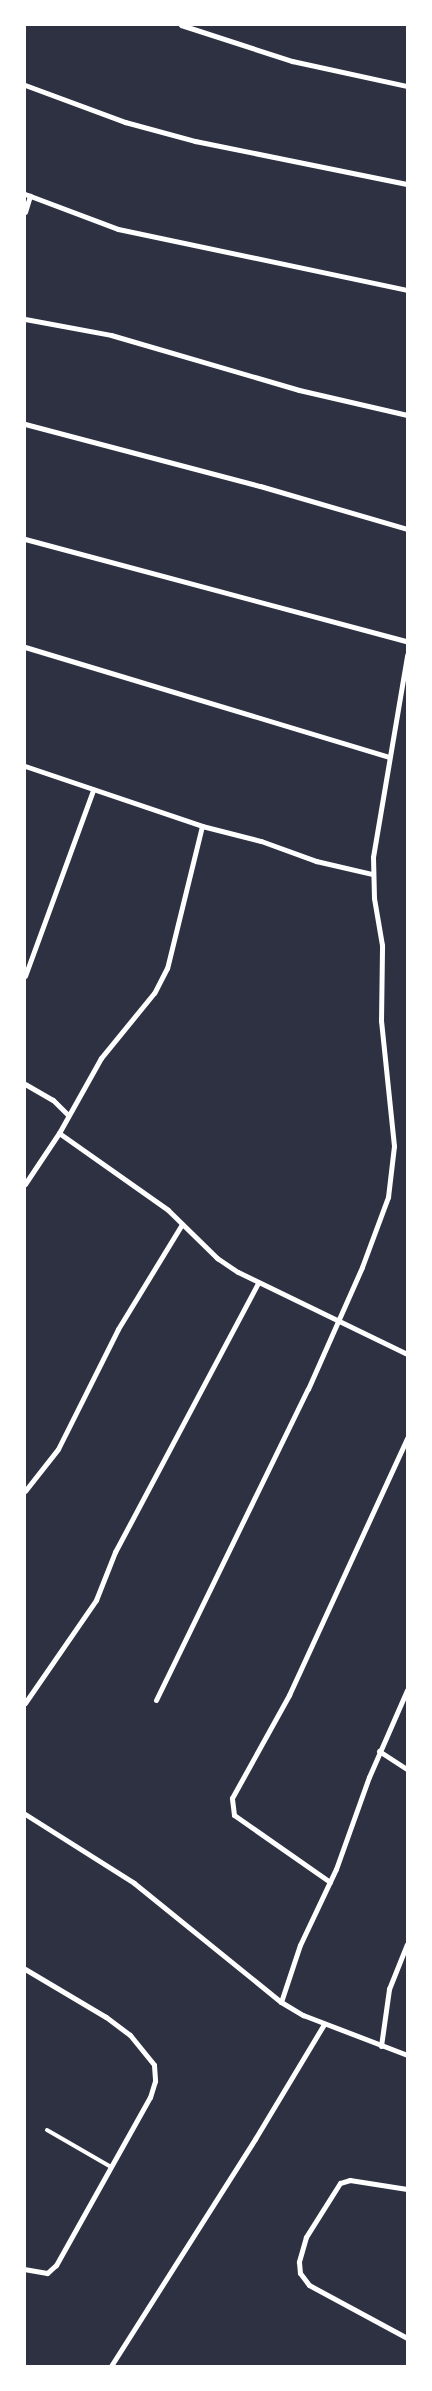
<!DOCTYPE html>
<html>
<head>
<meta charset="utf-8">
<style>
  body { margin:0 }
  #map { position:relative; width:432px; height:2391px; overflow:hidden; background:#2d3142; font-family:Karla,sans-serif }
  div>[style] { position:absolute }
  [style*='--x'] { left:calc(var(--x)*1px); top:calc(var(--y)*1px); width:calc(var(--w)*1px); rotate:calc(var(--a)*1deg) }
  .service>* { height:4px; margin:-2px; padding:0 2px; transform-origin:2px; border-radius:2px; background:#fff }
  .minor>* { height:5px; margin:-2.5px; padding:0 2.5px; transform-origin:2.5px; border-radius:2.5px; background:#fff }
  span { translate:-50% -50%; white-space:nowrap; text-align:center; line-height:1.15; -webkit-text-stroke:4.5px #fff; paint-order:stroke }
  .frame { position:absolute; inset:0; border:26px solid #fff; pointer-events:none }
</style>
</head>
<body>
<div id="map">
  <div class="service">
    <i style="--x:47;--y:2130;--w:74;--a:30"></i>
  </div>
  <div class="minor">
    <i style="--x:181;--y:25;--w:117;--a:18"></i>
    <i style="--x:292;--y:61;--w:118;--a:12.3"></i>
    <i style="--x:25;--y:85;--w:107;--a:20.3"></i>
    <i style="--x:125;--y:122;--w:73;--a:15.2"></i>
    <i style="--x:195;--y:141;--w:216;--a:11.5"></i>
    <i style="--x:25;--y:194;--w:99;--a:20.6"></i>
    <i style="--x:118;--y:229;--w:295;--a:11.9"></i>
    <i style="--x:25;--y:212;--w:17;--a:-73"></i>
    <i style="--x:25;--y:319;--w:87;--a:10.5"></i>
    <i style="--x:111;--y:335;--w:196;--a:16.3"></i>
    <i style="--x:299;--y:390;--w:111;--a:13"></i>
    <i style="--x:25;--y:424;--w:243;--a:14.8"></i>
    <i style="--x:260;--y:486;--w:153;--a:16.3"></i>
    <i style="--x:25;--y:539;--w:395;--a:15"></i>
    <i style="--x:25;--y:647;--w:380;--a:16.8"></i>
    <i style="--x:25;--y:766;--w:187;--a:18.7"></i>
    <i style="--x:202;--y:826;--w:61;--a:14.3"></i>
    <i style="--x:261;--y:841;--w:59;--a:20"></i>
    <i style="--x:316;--y:861;--w:57;--a:13.1"></i>
    <i style="--x:202;--y:826;--w:146;--a:103.8"></i>
    <i style="--x:167;--y:968;--w:28;--a:117"></i>
    <i style="--x:154;--y:993;--w:84;--a:129.2"></i>
    <i style="--x:101;--y:1058;--w:86;--a:119.2"></i>
    <i style="--x:59;--y:1133;--w:133;--a:35.2"></i>
    <i style="--x:168;--y:1210;--w:69;--a:44.4"></i>
    <i style="--x:217;--y:1258;--w:25;--a:34"></i>
    <i style="--x:238;--y:1272;--w:188;--a:25.9"></i>
    <i style="--x:25;--y:976;--w:198;--a:-69.9"></i>
    <i style="--x:25;--y:1084;--w:32;--a:30"></i>
    <i style="--x:53;--y:1100;--w:21;--a:45"></i>
    <i style="--x:25;--y:1184;--w:61;--a:-56.3"></i>
    <i style="--x:25;--y:1491;--w:53;--a:-51.8"></i>
    <i style="--x:58;--y:1449;--w:134;--a:-63.4"></i>
    <i style="--x:118;--y:1329;--w:123;--a:-58.6"></i>
    <i style="--x:156;--y:1700;--w:346;--a:-64"></i>
    <i style="--x:308;--y:1389;--w:133;--a:-66.1"></i>
    <i style="--x:362;--y:1267;--w:75;--a:-69.6"></i>
    <i style="--x:388;--y:1197;--w:51;--a:-83.3"></i>
    <i style="--x:394;--y:1146;--w:126;--a:-95.9"></i>
    <i style="--x:381;--y:1021;--w:76;--a:-89.2"></i>
    <i style="--x:382;--y:945;--w:48;--a:-99.7"></i>
    <i style="--x:374;--y:898;--w:41;--a:-91.4"></i>
    <i style="--x:373;--y:857;--w:205;--a:-80.4"></i>
    <i style="--x:25;--y:1703;--w:125;--a:-55.4"></i>
    <i style="--x:96;--y:1600;--w:52;--a:-68.4"></i>
    <i style="--x:115;--y:1552;--w:305;--a:-62"></i>
    <i style="--x:379;--y:1751;--w:33;--a:33"></i>
    <i style="--x:25;--y:1814;--w:129;--a:32.3"></i>
    <i style="--x:134;--y:1883;--w:189;--a:39"></i>
    <i style="--x:281;--y:2002;--w:26;--a:31"></i>
    <i style="--x:303;--y:2015;--w:111;--a:21"></i>
    <i style="--x:330;--y:1882;--w:117;--a:-145.1"></i>
    <i style="--x:234;--y:1815;--w:17;--a:-97"></i>
    <i style="--x:232;--y:1798;--w:118;--a:-61"></i>
    <i style="--x:289;--y:1695;--w:283;--a:-65.3"></i>
    <i style="--x:25;--y:1969;--w:94;--a:30.7"></i>
    <i style="--x:106;--y:2017;--w:30;--a:37"></i>
    <i style="--x:130;--y:2035;--w:38;--a:51"></i>
    <i style="--x:154;--y:2065;--w:16;--a:86"></i>
    <i style="--x:155;--y:2081;--w:17;--a:107"></i>
    <i style="--x:150;--y:2097;--w:193;--a:119.2"></i>
    <i style="--x:56;--y:2265;--w:12;--a:138"></i>
    <i style="--x:47;--y:2273;--w:22;--a:-170"></i>
    <i style="--x:281;--y:2002;--w:60;--a:-71.6"></i>
    <i style="--x:300;--y:1945;--w:84;--a:-64.7"></i>
    <i style="--x:336;--y:1869;--w:98;--a:-70.3"></i>
    <i style="--x:369;--y:1777;--w:95;--a:-66.4"></i>
    <i style="--x:381;--y:2046;--w:58;--a:-82"></i>
    <i style="--x:389;--y:1989;--w:48;--a:-68.2"></i>
    <i style="--x:407;--y:2189;--w:58;--a:-171"></i>
    <i style="--x:350;--y:2180;--w:10;--a:163"></i>
    <i style="--x:340;--y:2183;--w:64;--a:122.2"></i>
    <i style="--x:306;--y:2237;--w:26;--a:106"></i>
    <i style="--x:299;--y:2262;--w:11;--a:85"></i>
    <i style="--x:300;--y:2273;--w:15;--a:53"></i>
    <i style="--x:309;--y:2285;--w:111;--a:28.4"></i>
    <i style="--x:111;--y:2366;--w:269;--a:-57.6"></i>
    <i style="--x:255;--y:2139;--w:134;--a:-59"></i>
  </div>
  <div class="frame"></div>
</div>
</body>
</html>
